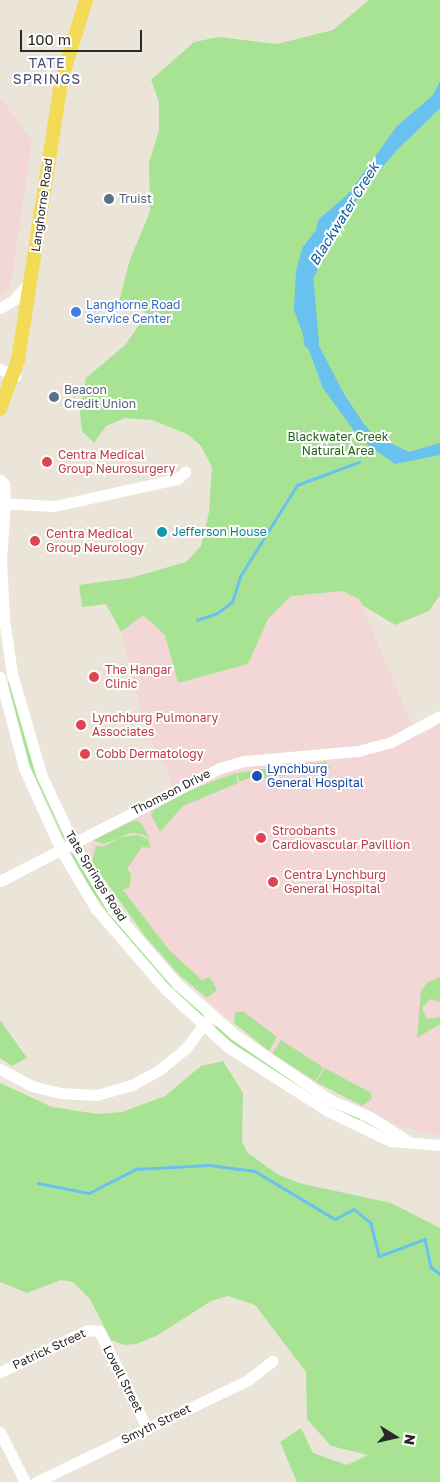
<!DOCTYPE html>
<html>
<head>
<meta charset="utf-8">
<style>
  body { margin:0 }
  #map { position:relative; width:440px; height:1482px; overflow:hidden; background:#ebe5d9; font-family:"Golos Text",sans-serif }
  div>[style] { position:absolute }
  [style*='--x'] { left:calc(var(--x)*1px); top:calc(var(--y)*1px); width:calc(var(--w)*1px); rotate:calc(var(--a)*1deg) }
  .medical>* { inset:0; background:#f2d7d6 }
  .green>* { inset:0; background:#a8e394; transform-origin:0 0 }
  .water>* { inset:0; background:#69c1f0 }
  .stream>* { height:2.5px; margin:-1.25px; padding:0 1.25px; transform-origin:1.25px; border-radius:1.25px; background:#69c1f0 }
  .river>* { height:15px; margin:-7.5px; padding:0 7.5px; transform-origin:7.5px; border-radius:7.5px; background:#69c1f0 }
  .minor>* { height:11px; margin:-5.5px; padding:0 5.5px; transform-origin:5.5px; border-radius:5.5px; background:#fff }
  .major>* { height:14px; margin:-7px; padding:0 7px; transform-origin:7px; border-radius:7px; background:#f2db57 }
  .dots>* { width:14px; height:14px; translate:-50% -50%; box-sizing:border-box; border:2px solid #fff; border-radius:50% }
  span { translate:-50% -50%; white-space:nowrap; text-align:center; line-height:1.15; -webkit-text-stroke:4px #fff; paint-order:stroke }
  .service-label { font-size:12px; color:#4e5e75 }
  .left { translate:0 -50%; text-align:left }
  .street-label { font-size:12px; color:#282828 }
  .shop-label { font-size:12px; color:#366cbe }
  .park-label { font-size:12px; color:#226518 }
  .health-label { font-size:12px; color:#be3a42 }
  .culture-label { font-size:12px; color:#0d838f }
  .transit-label { font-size:12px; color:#164399 }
  .neighbourhood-label { font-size:14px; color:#484d79; letter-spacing:1px }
  .water-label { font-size:14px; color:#0b5c99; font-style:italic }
  .north { position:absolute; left:370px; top:1412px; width:50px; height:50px; -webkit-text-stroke:4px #fff; paint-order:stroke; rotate:100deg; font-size:14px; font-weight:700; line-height:20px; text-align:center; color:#282828 }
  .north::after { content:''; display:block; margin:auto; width:18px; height:22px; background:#282828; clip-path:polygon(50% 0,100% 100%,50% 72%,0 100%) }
  .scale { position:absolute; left:20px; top:30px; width:122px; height:22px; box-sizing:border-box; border:2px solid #282828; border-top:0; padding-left:6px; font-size:15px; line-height:18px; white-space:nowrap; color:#282828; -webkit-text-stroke:4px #fff; paint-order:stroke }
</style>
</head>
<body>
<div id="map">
  <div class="medical">
    <i style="clip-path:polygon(0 97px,32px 141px,10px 290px,0 296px)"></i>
    <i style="clip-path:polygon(342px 591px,359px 599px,412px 725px,420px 737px,440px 722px,440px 1136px,398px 1126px,316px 1082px,260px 1044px,204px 998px,161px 953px,88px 857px,91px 844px,100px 836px,173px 797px,170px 776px,148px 736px,121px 632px,143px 615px,165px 635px,178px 682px,248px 664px,268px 619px,291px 596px)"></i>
  </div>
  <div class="green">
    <i style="clip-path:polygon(369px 0,440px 0,440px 595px,429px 611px,395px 625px,362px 605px,359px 599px,342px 591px,291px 596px,268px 619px,248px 664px,178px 683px,165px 635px,143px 615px,121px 632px,106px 604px,82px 607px,79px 585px,130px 578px,186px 562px,201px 546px,209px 512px,212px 467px,201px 446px,187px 434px,152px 420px,125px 418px,106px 426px,94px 443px,82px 431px,80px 412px,86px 378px,125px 345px,147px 314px,133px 304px,119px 302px,130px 259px,150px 212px,149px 163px,159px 130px,159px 102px,151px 80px,194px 42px,219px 37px,277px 44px,333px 30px)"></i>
    <i style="clip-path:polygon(10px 682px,65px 838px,64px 839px,28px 762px,7px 684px)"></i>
    <i style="clip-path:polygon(326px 762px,331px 767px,328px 771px,299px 774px,294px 765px)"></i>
    <i style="clip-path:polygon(291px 765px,296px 774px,261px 778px,260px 774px,239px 782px,237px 773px)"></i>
    <i style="clip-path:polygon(236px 773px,238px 783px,183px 806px,160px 832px,151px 815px,154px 810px,192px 789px)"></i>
    <i style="clip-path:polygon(135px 820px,141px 823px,150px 839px,142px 834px,130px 833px,104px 844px,93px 840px)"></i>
    <i style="clip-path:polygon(138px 835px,148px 839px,151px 848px,142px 847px,127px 869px,131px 874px,130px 887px,123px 890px,169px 950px,202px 980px,210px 977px,217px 990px,207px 998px,179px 975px,144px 935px,92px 862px,96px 846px,103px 847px,121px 837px)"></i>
    <i style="clip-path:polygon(72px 852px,203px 1014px,203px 1017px,166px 983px,131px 945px,89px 887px,71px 854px)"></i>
    <i style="clip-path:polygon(440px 977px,440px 1002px,430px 999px,422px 1008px,427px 1019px,440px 1017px,440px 1024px,417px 1038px,421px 991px,428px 982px)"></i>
    <i style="clip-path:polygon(243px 1011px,277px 1037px,269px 1051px,234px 1023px,235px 1013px)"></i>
    <i style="clip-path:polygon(0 1020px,27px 1058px,12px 1066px,0 1058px)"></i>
    <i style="clip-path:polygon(217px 1025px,360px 1118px,360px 1122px,320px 1102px,248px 1056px,214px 1028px)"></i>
    <i style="left:281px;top:1040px;width:51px;height:16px;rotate:33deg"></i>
    <i style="clip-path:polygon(223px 1061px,243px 1093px,242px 1142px,248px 1153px,277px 1174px,299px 1183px,391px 1203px,440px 1228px,440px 1482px,297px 1482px,280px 1442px,301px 1428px,313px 1453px,347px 1465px,368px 1455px,331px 1446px,307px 1419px,306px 1372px,255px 1305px,228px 1296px,211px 1301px,158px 1335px,136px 1344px,124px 1345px,111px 1340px,90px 1299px,73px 1282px,61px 1280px,27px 1293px,0 1282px,0 1083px,52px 1107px,98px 1114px,122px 1112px,165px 1096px,201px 1066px)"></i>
    <i style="clip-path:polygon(325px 1068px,371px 1093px,372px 1099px,362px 1106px,316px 1082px)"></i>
  </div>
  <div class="water">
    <i style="clip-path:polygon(440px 81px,440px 108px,396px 151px,369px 183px,337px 227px,303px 290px,301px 311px,344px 394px,364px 424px,374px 435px,409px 452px,440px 443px,440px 455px,395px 464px,360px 439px,323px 388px,294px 310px,296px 272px,302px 248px,316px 230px,319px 219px,348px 194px,397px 126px,433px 95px)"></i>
  </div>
  <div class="stream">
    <i style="--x:197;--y:620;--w:21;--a:-19"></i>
    <i style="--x:217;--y:613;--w:19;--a:-36"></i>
    <i style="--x:232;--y:602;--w:28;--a:-72"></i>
    <i style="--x:241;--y:575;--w:106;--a:-58.1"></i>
    <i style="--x:297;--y:485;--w:66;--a:-20.4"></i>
    <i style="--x:38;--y:1183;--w:52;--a:11.1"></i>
    <i style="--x:89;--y:1193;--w:53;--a:-27.1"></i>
    <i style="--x:136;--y:1169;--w:73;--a:-3.1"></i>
    <i style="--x:209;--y:1165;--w:46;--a:7.4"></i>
    <i style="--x:255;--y:1171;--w:93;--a:31"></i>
    <i style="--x:335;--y:1219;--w:21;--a:-28"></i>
    <i style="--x:354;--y:1209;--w:22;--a:39"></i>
    <i style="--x:371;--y:1223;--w:34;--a:76"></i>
    <i style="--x:379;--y:1256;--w:49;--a:-20.3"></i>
    <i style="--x:425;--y:1239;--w:29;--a:78"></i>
    <i style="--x:431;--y:1267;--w:11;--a:38"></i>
  </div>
  <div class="river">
    <i style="--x:310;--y:267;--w:10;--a:119"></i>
    <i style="--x:305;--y:276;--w:66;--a:84.8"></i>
  </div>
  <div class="minor">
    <i style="--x:0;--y:308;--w:16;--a:-30"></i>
    <i style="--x:14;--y:300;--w:25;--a:-50"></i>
    <i style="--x:0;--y:369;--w:17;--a:25"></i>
    <i style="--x:0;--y:480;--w:6;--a:45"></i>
    <i style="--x:4;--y:484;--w:19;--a:87"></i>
    <i style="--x:5;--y:503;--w:56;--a:94.1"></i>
    <i style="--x:1;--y:559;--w:59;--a:87.1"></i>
    <i style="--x:4;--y:618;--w:57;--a:81.9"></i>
    <i style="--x:12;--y:674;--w:104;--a:73.8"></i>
    <i style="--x:41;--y:774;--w:76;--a:65.1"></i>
    <i style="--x:73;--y:843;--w:78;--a:59.2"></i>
    <i style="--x:113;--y:910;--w:98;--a:49.1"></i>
    <i style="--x:177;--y:984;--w:77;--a:41.3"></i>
    <i style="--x:235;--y:1035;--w:115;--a:34.4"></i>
    <i style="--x:330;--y:1100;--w:43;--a:23"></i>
    <i style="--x:370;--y:1117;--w:45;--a:32.3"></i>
    <i style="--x:0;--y:503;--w:54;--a:3.2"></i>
    <i style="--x:54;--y:506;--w:126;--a:-12.4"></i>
    <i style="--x:177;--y:479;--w:11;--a:-41"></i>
    <i style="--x:0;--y:677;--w:94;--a:75.2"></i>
    <i style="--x:24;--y:768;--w:90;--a:65.7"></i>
    <i style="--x:61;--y:850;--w:69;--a:59.3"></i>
    <i style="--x:96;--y:909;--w:107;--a:49.2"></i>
    <i style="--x:166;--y:990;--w:84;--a:42.6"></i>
    <i style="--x:228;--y:1047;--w:117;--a:32.7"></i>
    <i style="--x:326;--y:1110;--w:71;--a:25.8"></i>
    <i style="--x:390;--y:1141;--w:50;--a:4.6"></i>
    <i style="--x:0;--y:881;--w:247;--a:-27.2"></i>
    <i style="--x:220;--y:768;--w:26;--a:-16"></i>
    <i style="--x:245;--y:761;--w:113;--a:-5.1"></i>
    <i style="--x:358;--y:751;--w:34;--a:-15"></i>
    <i style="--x:391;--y:742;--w:55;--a:-28"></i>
    <i style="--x:0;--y:1069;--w:36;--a:28"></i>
    <i style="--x:32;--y:1086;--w:30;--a:14"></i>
    <i style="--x:61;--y:1093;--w:36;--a:3"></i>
    <i style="--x:97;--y:1095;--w:36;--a:-16"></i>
    <i style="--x:132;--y:1085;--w:31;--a:-29"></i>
    <i style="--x:159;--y:1070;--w:35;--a:-39"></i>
    <i style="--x:186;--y:1048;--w:34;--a:-53"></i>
    <i style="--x:0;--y:1372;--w:98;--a:-25.5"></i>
    <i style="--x:88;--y:1330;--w:11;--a:5"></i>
    <i style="--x:99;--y:1331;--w:108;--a:63.7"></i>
    <i style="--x:0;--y:1432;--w:56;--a:63.4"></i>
    <i style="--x:36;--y:1482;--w:235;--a:-25.7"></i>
    <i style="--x:248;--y:1380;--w:31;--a:-38"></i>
  </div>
  <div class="major">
    <i style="--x:0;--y:409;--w:52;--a:-69.8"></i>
    <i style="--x:18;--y:360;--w:282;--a:-81.2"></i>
    <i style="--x:61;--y:81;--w:85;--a:-72.8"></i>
  </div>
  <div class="dots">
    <i style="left:109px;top:199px;background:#5c6f8a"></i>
    <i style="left:76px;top:312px;background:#3f7fe0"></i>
    <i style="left:54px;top:397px;background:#5c6f8a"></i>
    <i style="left:47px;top:462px;background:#e0444e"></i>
    <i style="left:162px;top:532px;background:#0f9aa8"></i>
    <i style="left:35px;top:541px;background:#e0444e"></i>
    <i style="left:94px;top:677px;background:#e0444e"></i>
    <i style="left:81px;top:725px;background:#e0444e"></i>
    <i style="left:85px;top:754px;background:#e0444e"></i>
    <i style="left:257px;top:776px;background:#1a4fb4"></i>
    <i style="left:261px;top:838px;background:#e0444e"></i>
    <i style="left:273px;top:882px;background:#e0444e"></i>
  </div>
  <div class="service-label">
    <span class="left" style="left:119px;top:199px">Truist</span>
    <span class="left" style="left:64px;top:397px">Beacon<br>Credit Union</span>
  </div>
  <div class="street-label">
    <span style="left:42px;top:205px;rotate:-82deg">Langhorne Road</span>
    <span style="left:171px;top:792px;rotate:-27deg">Thomson Drive</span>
    <span style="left:96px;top:876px;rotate:58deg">Tate Springs Road</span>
    <span style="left:49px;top:1349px;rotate:-25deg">Patrick Street</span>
    <span style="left:123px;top:1379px;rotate:63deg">Lovell Street</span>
    <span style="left:156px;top:1424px;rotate:-26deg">Smyth Street</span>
  </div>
  <div class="shop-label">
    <span class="left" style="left:86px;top:312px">Langhorne Road<br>Service Center</span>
  </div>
  <div class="park-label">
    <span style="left:338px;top:444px">Blackwater Creek<br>Natural Area</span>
  </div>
  <div class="health-label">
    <span class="left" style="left:58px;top:462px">Centra Medical<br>Group Neurosurgery</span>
    <span class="left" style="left:46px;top:541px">Centra Medical<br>Group Neurology</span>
    <span class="left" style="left:105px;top:677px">The Hangar<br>Clinic</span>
    <span class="left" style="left:92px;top:725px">Lynchburg Pulmonary<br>Associates</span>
    <span class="left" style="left:96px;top:754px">Cobb Dermatology</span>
    <span class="left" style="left:272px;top:838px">Stroobants<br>Cardiovascular Pavillion</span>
    <span class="left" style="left:284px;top:882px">Centra Lynchburg<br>General Hospital</span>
  </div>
  <div class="culture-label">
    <span class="left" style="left:172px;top:532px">Jefferson House</span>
  </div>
  <div class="transit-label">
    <span class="left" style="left:267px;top:776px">Lynchburg<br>General Hospital</span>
  </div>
  <div class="neighbourhood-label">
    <span style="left:47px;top:71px">TATE<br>SPRINGS</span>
  </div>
  <div class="water-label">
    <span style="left:344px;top:214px;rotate:-58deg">Blackwater Creek</span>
  </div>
  <div class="north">N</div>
  <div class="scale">100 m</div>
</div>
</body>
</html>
